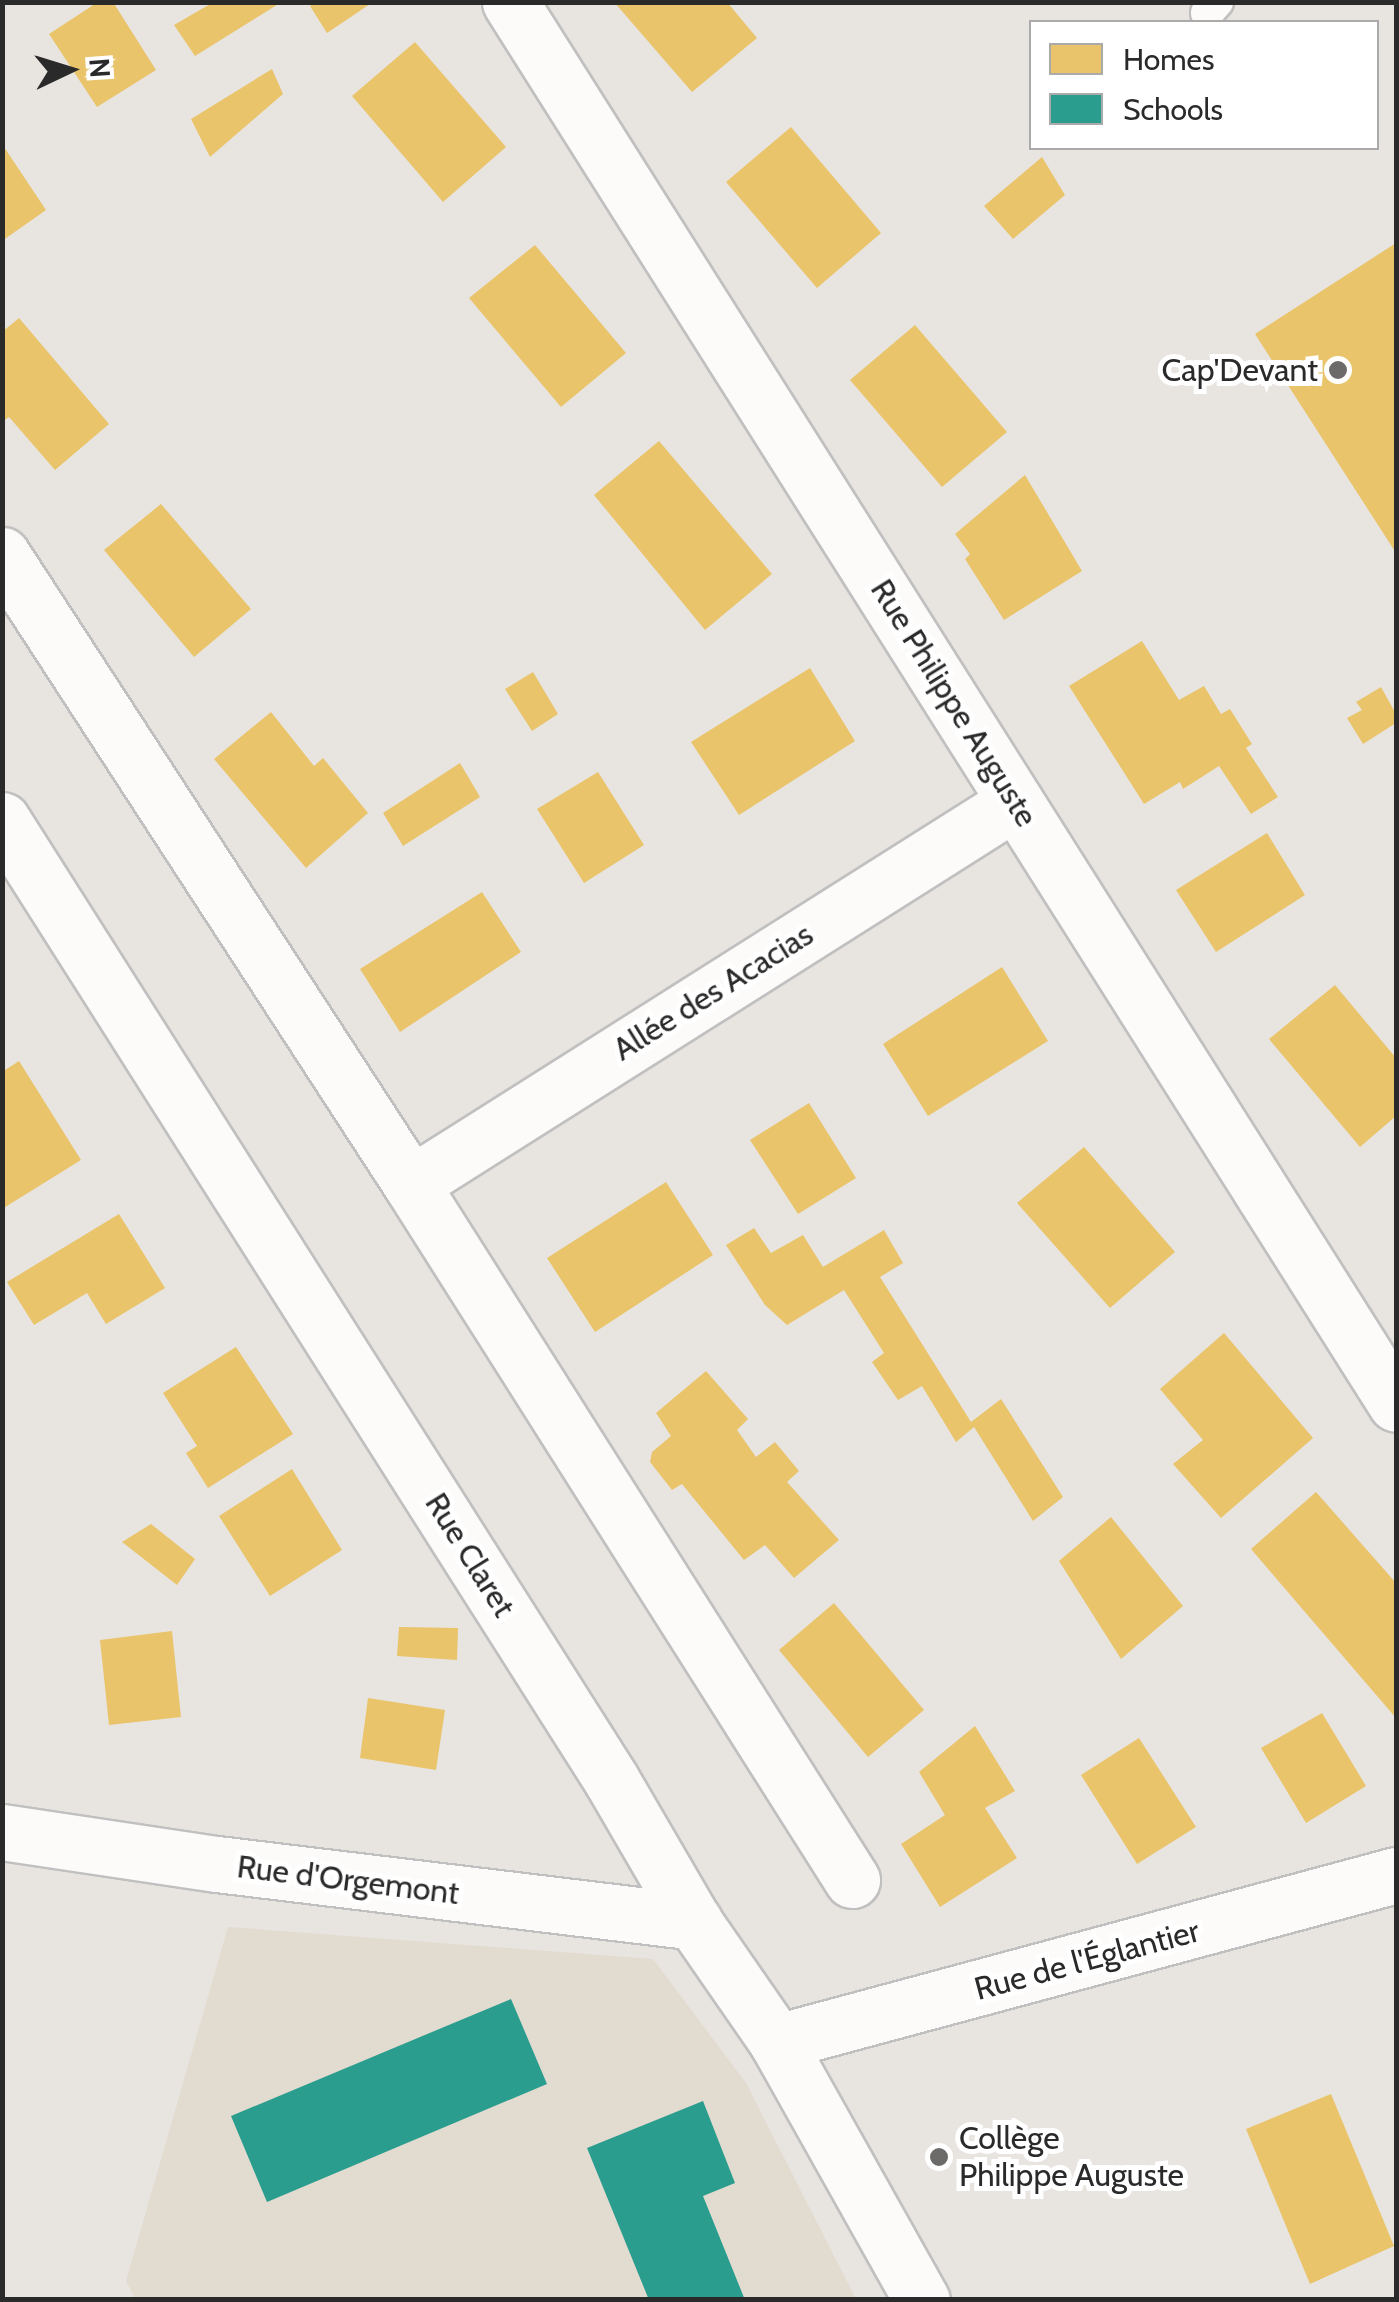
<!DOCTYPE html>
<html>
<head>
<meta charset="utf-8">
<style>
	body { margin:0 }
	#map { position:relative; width:1399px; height:2302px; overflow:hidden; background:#e8e4e0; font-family:Cabin,sans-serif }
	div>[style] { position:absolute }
	.education>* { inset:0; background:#e2dbcf }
	.homes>* { inset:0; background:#e9c46a }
	.schools>* { inset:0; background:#2a9d8f }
	.roads { filter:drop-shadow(2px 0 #c1c0c0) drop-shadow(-2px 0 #c1c0c0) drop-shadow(0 2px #c1c0c0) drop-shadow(0 -2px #c1c0c0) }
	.service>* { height:32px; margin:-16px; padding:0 16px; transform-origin:16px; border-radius:16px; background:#fcfbfa }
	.minor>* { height:55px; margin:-27.5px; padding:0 27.5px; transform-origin:27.5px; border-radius:27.5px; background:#fcfbfa }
	.dots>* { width:28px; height:28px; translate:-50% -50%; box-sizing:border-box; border:5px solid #fff; border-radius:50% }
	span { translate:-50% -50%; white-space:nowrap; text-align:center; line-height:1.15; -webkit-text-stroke:10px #fff; paint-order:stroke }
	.poi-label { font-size:32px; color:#2a2a2a }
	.right { translate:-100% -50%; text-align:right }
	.left { translate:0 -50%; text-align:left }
	.street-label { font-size:32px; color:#2a2a2a }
	.frame { position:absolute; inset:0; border:5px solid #2a2a2a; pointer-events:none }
	.legend { position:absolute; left:1029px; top:20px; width:350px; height:130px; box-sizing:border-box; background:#fff; border:2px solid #aaa; margin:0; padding:12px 18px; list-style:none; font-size:30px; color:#2a2a2a }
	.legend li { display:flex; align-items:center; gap:20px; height:50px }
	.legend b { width:50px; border:2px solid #aaa }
	.north { position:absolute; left:20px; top:20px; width:100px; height:100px; -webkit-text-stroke:8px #fff; paint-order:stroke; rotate:86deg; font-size:28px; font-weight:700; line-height:40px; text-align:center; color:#2a2a2a }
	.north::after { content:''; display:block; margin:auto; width:35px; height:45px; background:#2a2a2a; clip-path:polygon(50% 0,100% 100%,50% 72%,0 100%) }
</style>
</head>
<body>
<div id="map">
	<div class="education">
		<div style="clip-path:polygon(228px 1927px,653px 1959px,746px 2083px,856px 2299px,136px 2300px,126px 2281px)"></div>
	</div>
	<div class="homes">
		<div style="clip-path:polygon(98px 2px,113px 2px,156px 70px,97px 107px,49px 34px)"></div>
		<div style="clip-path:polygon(316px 2px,373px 2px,327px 33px,310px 6px)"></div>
		<div style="clip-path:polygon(614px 2px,727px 2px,757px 38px,692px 92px)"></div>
		<div style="clip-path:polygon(212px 3px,280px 3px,195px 56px,174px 25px)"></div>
		<div style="clip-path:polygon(415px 42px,506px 147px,443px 202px,352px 96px)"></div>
		<div style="clip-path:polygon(272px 69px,283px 94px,210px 157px,191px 119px)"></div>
		<div style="clip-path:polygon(791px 127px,881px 233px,817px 288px,726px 182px)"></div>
		<div style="clip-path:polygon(2px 144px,46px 210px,2px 241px)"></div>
		<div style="clip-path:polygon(1042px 157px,1065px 195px,1013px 239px,984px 206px)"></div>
		<div style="clip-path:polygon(1396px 243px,1396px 553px,1255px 334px)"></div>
		<div style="clip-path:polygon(535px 245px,626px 353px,561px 407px,469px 298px)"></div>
		<div style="clip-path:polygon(19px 318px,109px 424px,55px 470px,9px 417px,2px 422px,2px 332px)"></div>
		<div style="clip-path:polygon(915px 325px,1007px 432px,942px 487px,850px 380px)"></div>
		<div style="clip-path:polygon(659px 441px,772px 574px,705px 630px,594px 495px)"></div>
		<div style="clip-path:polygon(1025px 475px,1082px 571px,1004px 620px,965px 559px,970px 554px,955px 534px)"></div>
		<div style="clip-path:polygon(161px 504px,251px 609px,194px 657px,104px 550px)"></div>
		<div style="clip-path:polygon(1142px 641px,1179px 700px,1204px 686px,1221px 714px,1230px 709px,1252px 744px,1246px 748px,1278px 797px,1251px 814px,1219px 766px,1183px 789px,1180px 782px,1144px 804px,1069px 686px)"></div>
		<div style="clip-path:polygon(810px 668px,855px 741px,739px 815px,691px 742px)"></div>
		<div style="clip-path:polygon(533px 672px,558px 714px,532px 731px,505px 689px)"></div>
		<div style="clip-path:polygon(1381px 687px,1396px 714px,1396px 723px,1363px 744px,1347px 718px,1362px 710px,1356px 702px)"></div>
		<div style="clip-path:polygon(271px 712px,314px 766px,323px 758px,368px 813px,306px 868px,214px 759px)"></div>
		<div style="clip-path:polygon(460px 763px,480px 797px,403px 846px,383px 813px)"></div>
		<div style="clip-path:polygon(598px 772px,644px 845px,584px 883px,537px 809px)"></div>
		<div style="clip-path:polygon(1267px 833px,1305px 895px,1216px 952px,1176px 890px)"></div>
		<div style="clip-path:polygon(482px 892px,521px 952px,400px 1032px,360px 969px)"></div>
		<div style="clip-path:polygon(1002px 967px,1048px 1041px,928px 1116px,883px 1044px)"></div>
		<div style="clip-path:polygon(1335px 985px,1396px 1058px,1396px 1116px,1360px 1147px,1269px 1039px)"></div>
		<div style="clip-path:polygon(19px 1061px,81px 1160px,2px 1209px,2px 1072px)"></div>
		<div style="clip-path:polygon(809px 1103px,856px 1178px,798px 1214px,750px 1140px)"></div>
		<div style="clip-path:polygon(1084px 1147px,1175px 1252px,1110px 1308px,1017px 1203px)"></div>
		<div style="clip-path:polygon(666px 1182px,713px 1255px,595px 1332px,547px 1258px)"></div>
		<div style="clip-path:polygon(119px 1214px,165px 1288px,106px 1324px,87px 1293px,34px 1325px,7px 1282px)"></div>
		<div style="clip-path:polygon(754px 1228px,771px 1253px,803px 1235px,823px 1267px,884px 1230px,903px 1263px,880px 1277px,971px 1422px,1001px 1399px,1063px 1497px,1033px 1521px,974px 1427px,956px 1442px,922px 1386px,898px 1400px,872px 1362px,884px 1353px,844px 1290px,787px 1325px,765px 1305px,726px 1245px)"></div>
		<div style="clip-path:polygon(1224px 1333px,1313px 1438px,1221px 1518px,1173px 1464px,1203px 1440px,1160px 1389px)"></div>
		<div style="clip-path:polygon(236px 1347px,293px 1434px,208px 1488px,186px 1453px,197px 1446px,163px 1393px)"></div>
		<div style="clip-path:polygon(706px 1371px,748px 1419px,737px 1430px,756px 1457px,775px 1442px,799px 1471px,787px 1482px,839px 1540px,794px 1578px,765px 1545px,744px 1560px,682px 1484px,672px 1490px,650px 1462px,652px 1452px,671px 1436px,656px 1413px)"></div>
		<div style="clip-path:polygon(292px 1469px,342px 1550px,270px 1596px,219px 1516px)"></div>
		<div style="clip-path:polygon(1316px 1492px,1396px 1583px,1396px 1718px,1251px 1549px)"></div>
		<div style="clip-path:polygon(1111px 1517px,1183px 1606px,1121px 1659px,1059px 1561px)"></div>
		<div style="clip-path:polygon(151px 1524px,195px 1559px,177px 1585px,122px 1542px)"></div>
		<div style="clip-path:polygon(834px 1603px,924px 1710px,868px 1757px,779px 1650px)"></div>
		<div style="clip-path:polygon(399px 1627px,458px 1628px,457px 1660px,397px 1656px)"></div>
		<div style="clip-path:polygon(172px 1631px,181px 1717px,109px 1725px,100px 1640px)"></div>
		<div style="clip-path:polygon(368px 1698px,445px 1710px,436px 1770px,360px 1758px)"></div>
		<div style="clip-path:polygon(1322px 1713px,1366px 1786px,1306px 1823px,1261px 1748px)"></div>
		<div style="clip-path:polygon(975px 1726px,1015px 1791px,985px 1808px,1017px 1858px,940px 1907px,901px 1844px,945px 1815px,919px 1772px)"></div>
		<div style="clip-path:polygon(1139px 1738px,1196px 1827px,1137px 1864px,1081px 1775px)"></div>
		<div style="clip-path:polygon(1331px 2094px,1394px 2246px,1310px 2284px,1246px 2129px)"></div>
	</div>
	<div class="schools">
		<div style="clip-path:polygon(511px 1999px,547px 2084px,267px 2202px,231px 2116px)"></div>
		<div style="clip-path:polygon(703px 2101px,735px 2183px,703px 2196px,745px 2300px,649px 2300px,587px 2148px)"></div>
	</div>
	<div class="roads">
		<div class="service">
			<div style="left:1207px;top:13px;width:15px;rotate:-48deg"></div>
		</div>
		<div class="minor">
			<div style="left:510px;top:2px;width:1658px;rotate:57.71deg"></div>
			<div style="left:2px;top:555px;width:750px;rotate:56.97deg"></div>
			<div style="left:411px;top:1184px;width:824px;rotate:57.64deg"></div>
			<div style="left:2px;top:820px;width:1138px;rotate:57.59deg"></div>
			<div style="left:612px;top:1781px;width:163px;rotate:59.8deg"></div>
			<div style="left:694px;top:1922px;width:146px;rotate:55.3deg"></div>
			<div style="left:777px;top:2042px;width:296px;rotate:60.7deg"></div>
			<div style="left:411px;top:1184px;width:715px;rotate:-32.31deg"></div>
			<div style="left:2px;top:1832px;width:217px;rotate:8.5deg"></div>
			<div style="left:217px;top:1864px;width:481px;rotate:6.9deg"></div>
			<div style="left:777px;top:2042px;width:641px;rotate:-15.1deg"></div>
		</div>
	</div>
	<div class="dots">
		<div style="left:1338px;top:370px;background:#6c6b6a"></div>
		<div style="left:939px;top:2157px;background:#6c6b6a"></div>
	</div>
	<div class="poi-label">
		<span class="right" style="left:1318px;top:370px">Cap'Devant</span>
		<span class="left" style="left:959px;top:2157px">Collège<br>Philippe Auguste</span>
	</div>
	<div class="street-label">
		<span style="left:954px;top:703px;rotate:58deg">Rue Philippe Auguste</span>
		<span style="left:713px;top:992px;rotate:-32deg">Allée des Acacias</span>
		<span style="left:470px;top:1555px;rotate:58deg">Rue Claret</span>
		<span style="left:348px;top:1880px;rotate:7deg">Rue d'Orgemont</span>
		<span style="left:1087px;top:1960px;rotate:-15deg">Rue de l'Églantier</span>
	</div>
	<div class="frame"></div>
	<ul class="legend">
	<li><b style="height:28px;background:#e9c46a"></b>Homes</li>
	<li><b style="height:28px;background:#2a9d8f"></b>Schools</li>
	</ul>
	<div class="north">N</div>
</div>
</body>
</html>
